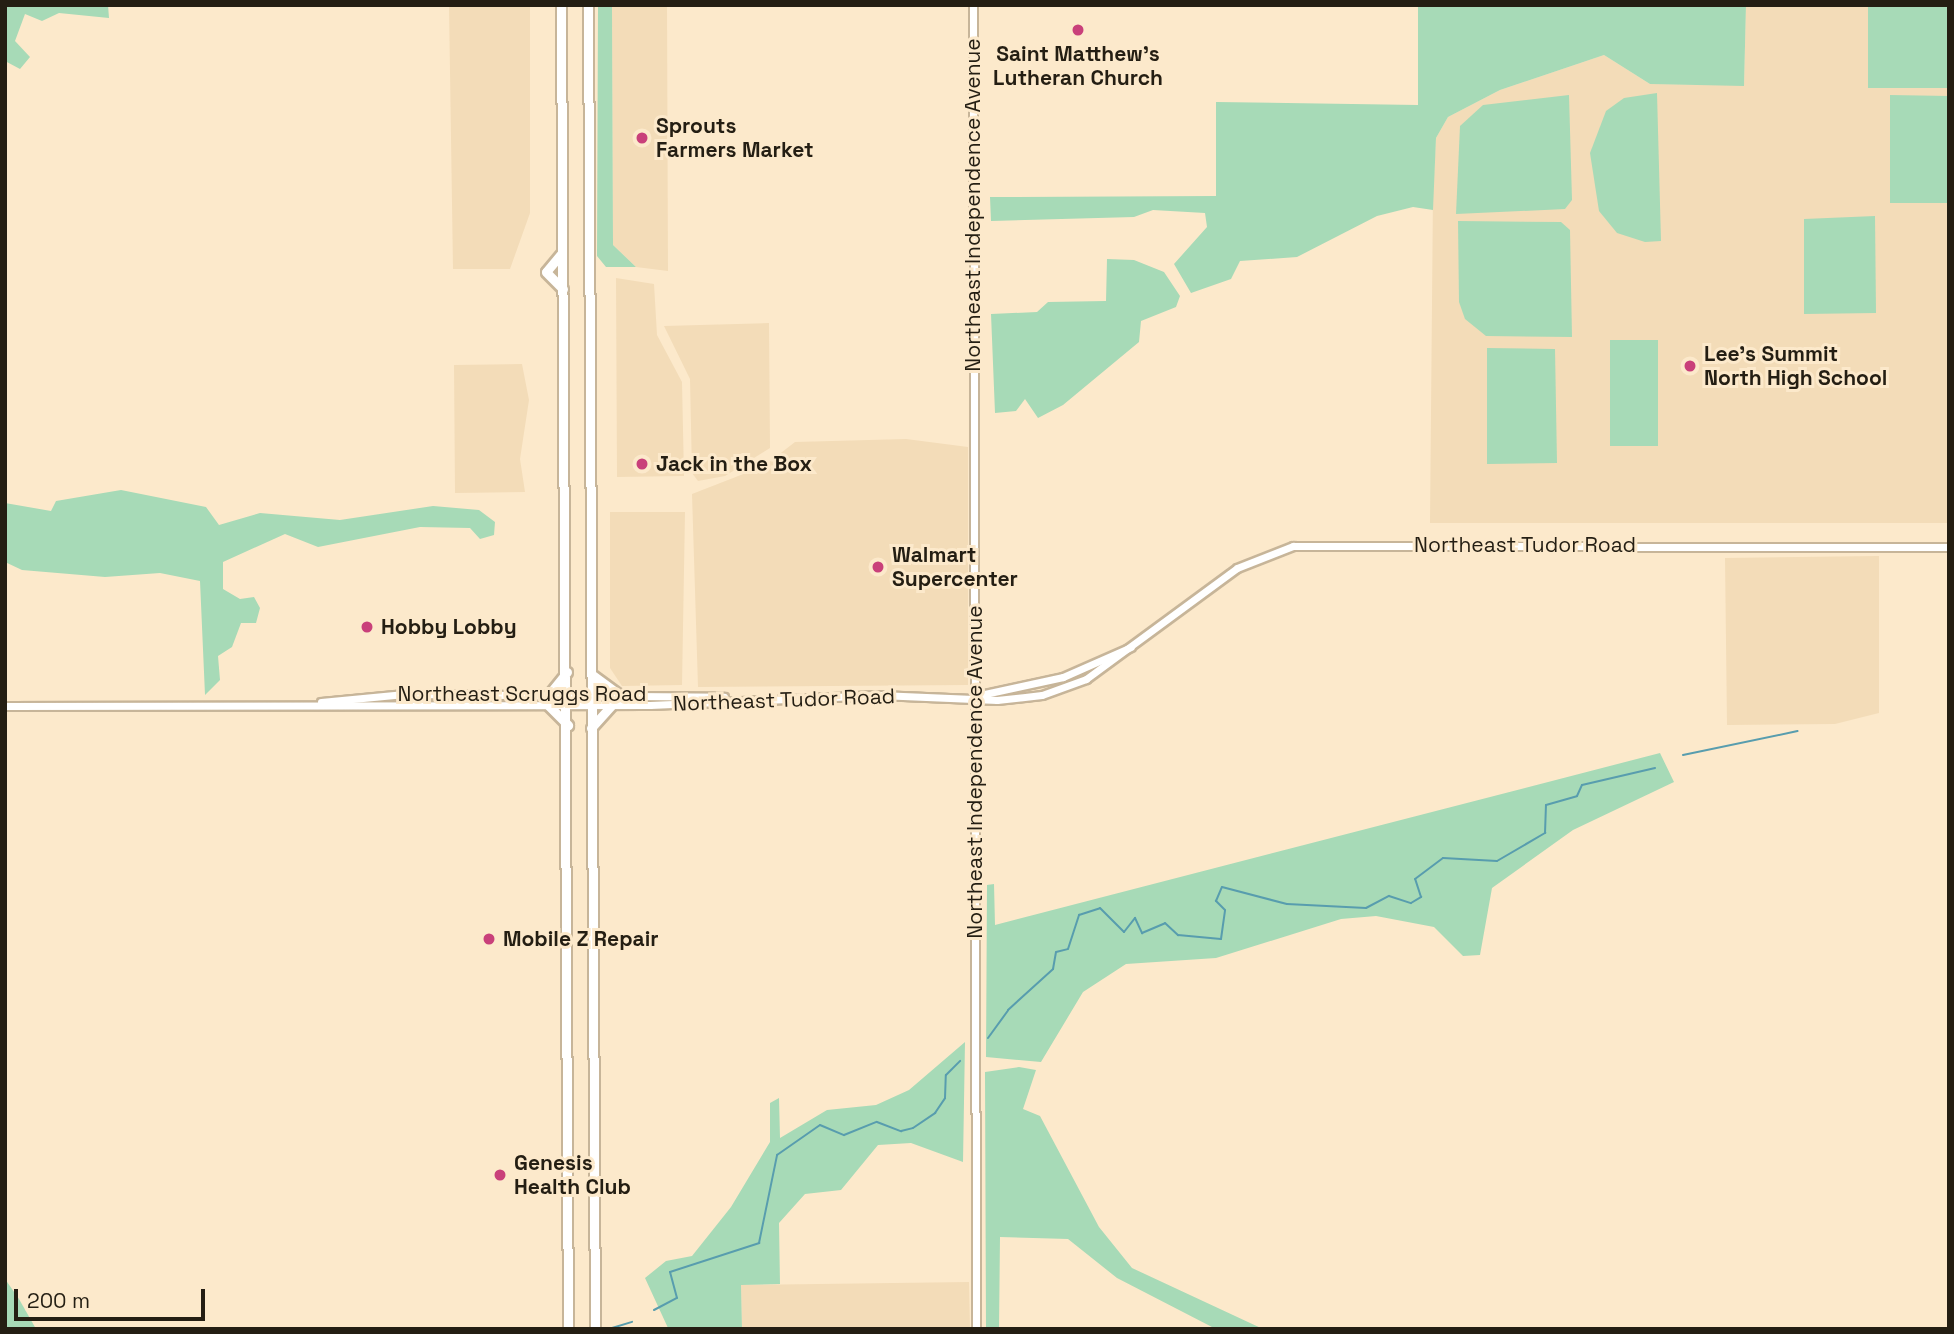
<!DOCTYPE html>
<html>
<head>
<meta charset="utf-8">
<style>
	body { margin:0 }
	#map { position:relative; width:1954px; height:1334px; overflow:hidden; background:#fce9cb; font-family:"Space Grotesk",sans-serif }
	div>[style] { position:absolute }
	.built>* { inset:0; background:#f3dcb8 }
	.green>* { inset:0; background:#a7dab7 }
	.stream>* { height:2px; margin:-1px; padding:0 1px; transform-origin:1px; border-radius:1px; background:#589dae }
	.roads { filter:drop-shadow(2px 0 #c7b599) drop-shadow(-2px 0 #c7b599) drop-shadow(0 2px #c7b599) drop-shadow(0 -2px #c7b599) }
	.tertiary>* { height:7px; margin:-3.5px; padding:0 3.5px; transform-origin:3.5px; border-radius:3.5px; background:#fff }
	.primary>* { height:9px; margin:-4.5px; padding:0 4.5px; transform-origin:4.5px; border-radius:4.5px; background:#fff }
	.dots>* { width:19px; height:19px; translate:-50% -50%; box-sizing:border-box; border:4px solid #fce9cb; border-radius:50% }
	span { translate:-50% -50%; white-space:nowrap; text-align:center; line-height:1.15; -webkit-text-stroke:6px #fce9cb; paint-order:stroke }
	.poi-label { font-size:21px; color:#241e13; font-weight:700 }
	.left { translate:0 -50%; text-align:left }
	.street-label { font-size:21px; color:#241e13 }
	.frame { position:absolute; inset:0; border:7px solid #241e13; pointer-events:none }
	.scale { position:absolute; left:14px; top:1289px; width:191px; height:32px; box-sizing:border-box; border:4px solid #241e13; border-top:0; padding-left:9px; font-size:21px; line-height:24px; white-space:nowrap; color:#241e13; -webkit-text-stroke:5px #fce9cb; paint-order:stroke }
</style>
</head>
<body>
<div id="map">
	<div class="built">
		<div style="clip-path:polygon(449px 5px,530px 5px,530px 213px,510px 269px,453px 269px)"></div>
		<div style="clip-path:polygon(612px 5px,667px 5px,668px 271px,636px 267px,613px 245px)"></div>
		<div style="clip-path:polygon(1746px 5px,1868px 5px,1868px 88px,1949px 88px,1949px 523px,1430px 523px,1433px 192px,1436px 138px,1448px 117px,1500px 90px,1604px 55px,1650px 84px,1744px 85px)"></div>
		<div style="clip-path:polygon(616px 278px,654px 284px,657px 335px,682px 382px,684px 476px,617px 477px)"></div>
		<div style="clip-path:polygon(769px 323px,770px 448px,725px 476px,698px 481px,692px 473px,690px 379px,664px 326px)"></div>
		<div style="clip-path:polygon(522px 364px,529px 400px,520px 459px,525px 492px,455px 493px,454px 365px)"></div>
		<div style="clip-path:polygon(906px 439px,968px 447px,968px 685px,698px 687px,692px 494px,764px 466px,795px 442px)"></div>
		<div style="clip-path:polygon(610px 512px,685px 512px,682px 685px,622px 686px,610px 668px)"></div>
		<div style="clip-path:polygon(1879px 556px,1879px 713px,1835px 724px,1727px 725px,1725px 558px)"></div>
		<div style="clip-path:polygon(969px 1282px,970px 1329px,742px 1329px,741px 1285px)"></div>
	</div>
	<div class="green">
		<div style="clip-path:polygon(5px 5px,108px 5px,109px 18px,59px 13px,42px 21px,25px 14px,15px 41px,30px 57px,20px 69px,5px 61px)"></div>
		<div style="clip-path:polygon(598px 5px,612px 5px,613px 245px,636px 267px,606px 267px,597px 256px)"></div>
		<div style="clip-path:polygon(1418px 5px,1746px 5px,1744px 86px,1650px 84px,1604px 55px,1500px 90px,1448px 117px,1436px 138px,1433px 210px,1413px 207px,1377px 216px,1297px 257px,1240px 261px,1231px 279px,1191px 293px,1174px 264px,1207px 227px,1205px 213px,1153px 210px,1134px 217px,991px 221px,990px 197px,1216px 196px,1216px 102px,1418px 105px)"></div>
		<div style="clip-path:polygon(1868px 5px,1949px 5px,1949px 88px,1868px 88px)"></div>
		<div style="clip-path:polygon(1657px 93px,1661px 241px,1645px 242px,1617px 233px,1599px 211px,1590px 153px,1606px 111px,1624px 98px)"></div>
		<div style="clip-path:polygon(1569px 95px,1572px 200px,1565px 209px,1456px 214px,1460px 126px,1483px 105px)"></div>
		<div style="clip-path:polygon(1890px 95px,1949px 96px,1949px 203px,1890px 203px)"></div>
		<div style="clip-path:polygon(1875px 216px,1876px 313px,1804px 314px,1804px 219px)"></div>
		<div style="clip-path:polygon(1458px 221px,1561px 222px,1570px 230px,1572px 337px,1486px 336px,1465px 319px,1459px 302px)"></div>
		<div style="clip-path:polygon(1107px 259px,1134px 260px,1164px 272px,1180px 296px,1176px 307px,1141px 321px,1139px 342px,1063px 405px,1038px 418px,1025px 399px,1016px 411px,995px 413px,991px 314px,1037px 312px,1048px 302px,1106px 301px)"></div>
		<div style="clip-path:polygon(1610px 340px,1658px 340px,1658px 446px,1610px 446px)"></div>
		<div style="clip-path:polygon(1487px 348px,1555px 349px,1557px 463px,1487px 464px)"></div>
		<div style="clip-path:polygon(121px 490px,206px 507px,219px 525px,260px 513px,340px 520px,433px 506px,479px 510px,495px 522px,494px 535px,480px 539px,470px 528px,420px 527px,318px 547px,285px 534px,223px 562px,223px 589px,240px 599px,254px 597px,260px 608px,256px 623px,241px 623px,232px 647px,218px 656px,220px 680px,205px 695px,200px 581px,160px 573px,105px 577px,22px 570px,5px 562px,5px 503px,51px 511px,56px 501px)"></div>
		<div style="clip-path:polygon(1660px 753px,1674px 782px,1573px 830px,1492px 888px,1480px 955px,1463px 956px,1434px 927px,1376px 916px,1341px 919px,1216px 958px,1126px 964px,1083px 992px,1041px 1062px,986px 1057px,987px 885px,994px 884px,995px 925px)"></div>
		<div style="clip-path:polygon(965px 1042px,963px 1162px,911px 1143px,878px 1145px,841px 1190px,805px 1194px,779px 1223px,780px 1284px,741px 1285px,742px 1329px,668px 1328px,645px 1278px,666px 1261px,692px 1256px,731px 1207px,770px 1142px,770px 1103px,779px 1098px,780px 1138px,827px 1110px,876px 1105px,909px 1090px)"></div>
		<div style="clip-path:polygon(1019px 1067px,1036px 1070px,1023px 1109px,1040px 1116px,1099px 1227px,1132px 1268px,1263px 1329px,1212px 1327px,1117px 1278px,1068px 1239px,1000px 1237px,999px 1329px,986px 1329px,985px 1072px)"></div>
		<div style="clip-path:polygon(5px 1279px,19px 1299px,36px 1329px,5px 1329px)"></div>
	</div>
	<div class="stream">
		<div style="left:1683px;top:755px;width:117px;rotate:-11.8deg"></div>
		<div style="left:988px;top:1038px;width:34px;rotate:-54deg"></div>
		<div style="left:1008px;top:1010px;width:61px;rotate:-42.3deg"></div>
		<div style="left:1053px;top:969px;width:17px;rotate:-80deg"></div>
		<div style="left:1056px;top:952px;width:12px;rotate:-14deg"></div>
		<div style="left:1068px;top:949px;width:36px;rotate:-72deg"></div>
		<div style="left:1079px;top:915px;width:22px;rotate:-18deg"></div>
		<div style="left:1100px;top:908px;width:34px;rotate:45deg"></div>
		<div style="left:1124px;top:932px;width:18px;rotate:-52deg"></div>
		<div style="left:1135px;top:918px;width:17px;rotate:65deg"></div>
		<div style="left:1142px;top:933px;width:25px;rotate:-23deg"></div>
		<div style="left:1165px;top:923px;width:18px;rotate:43deg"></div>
		<div style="left:1178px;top:935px;width:43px;rotate:5.3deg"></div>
		<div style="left:1221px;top:939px;width:29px;rotate:-82deg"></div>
		<div style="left:1225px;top:910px;width:13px;rotate:-135deg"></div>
		<div style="left:1216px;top:901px;width:15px;rotate:-67deg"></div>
		<div style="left:1222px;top:887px;width:67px;rotate:14.7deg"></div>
		<div style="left:1287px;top:904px;width:79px;rotate:2.9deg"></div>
		<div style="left:1366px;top:908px;width:26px;rotate:-28deg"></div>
		<div style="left:1389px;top:896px;width:23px;rotate:18deg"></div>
		<div style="left:1411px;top:903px;width:12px;rotate:-31deg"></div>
		<div style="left:1421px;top:897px;width:19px;rotate:-108deg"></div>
		<div style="left:1415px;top:879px;width:35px;rotate:-37deg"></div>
		<div style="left:1443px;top:858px;width:54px;rotate:3.2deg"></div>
		<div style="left:1497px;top:861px;width:56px;rotate:-30.3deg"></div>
		<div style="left:1545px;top:833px;width:28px;rotate:-88deg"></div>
		<div style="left:1546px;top:805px;width:32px;rotate:-16deg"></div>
		<div style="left:1577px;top:796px;width:12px;rotate:-66deg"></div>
		<div style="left:1582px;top:785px;width:75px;rotate:-13.1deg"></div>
		<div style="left:654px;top:1310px;width:26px;rotate:-28deg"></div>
		<div style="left:677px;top:1298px;width:27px;rotate:-105deg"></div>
		<div style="left:670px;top:1272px;width:94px;rotate:-18deg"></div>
		<div style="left:759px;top:1243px;width:90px;rotate:-78.4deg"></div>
		<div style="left:777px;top:1155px;width:52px;rotate:-34.9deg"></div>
		<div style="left:820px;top:1125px;width:26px;rotate:23deg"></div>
		<div style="left:844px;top:1135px;width:35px;rotate:-22deg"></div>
		<div style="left:877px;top:1122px;width:26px;rotate:21deg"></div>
		<div style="left:901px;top:1131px;width:12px;rotate:-14deg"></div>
		<div style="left:913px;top:1128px;width:27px;rotate:-34deg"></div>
		<div style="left:935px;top:1113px;width:18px;rotate:-56deg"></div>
		<div style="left:945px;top:1098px;width:23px;rotate:-88deg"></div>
		<div style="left:946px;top:1075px;width:20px;rotate:-45deg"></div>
		<div style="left:612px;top:1328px;width:21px;rotate:-17deg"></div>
	</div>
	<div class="roads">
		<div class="tertiary">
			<div style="left:973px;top:5px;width:1324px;rotate:89.87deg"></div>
			<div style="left:980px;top:695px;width:85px;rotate:-12.2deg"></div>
			<div style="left:1063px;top:677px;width:74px;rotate:-23.8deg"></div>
			<div style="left:321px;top:702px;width:84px;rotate:-5.4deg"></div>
			<div style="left:405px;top:694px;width:319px;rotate:0.5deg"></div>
			<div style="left:5px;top:706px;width:645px;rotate:-0.09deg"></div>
			<div style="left:650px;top:705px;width:229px;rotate:-2.5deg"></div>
			<div style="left:879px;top:695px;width:118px;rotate:2.4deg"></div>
			<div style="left:997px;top:700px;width:45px;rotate:-6.3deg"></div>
			<div style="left:1042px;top:695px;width:47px;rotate:-20deg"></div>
			<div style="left:1086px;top:679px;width:187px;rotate:-36.3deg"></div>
			<div style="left:1237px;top:568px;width:60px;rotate:-21.4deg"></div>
			<div style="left:1293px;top:546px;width:656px;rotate:0.09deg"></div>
		</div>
		<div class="primary">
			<div style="left:561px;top:5px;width:1324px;rotate:89.7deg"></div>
			<div style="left:588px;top:5px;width:1324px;rotate:89.7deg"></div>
			<div style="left:561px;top:254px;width:23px;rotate:130deg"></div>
			<div style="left:546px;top:272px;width:24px;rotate:45deg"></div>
			<div style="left:591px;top:674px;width:32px;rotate:36deg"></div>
			<div style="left:550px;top:693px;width:27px;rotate:-51deg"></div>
			<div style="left:547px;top:704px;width:30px;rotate:45deg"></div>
			<div style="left:591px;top:728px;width:31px;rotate:-48deg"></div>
		</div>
	</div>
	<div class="dots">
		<div style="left:1078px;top:30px;background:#c9407a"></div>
		<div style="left:642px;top:138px;background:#c9407a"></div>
		<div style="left:1690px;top:366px;background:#c9407a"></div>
		<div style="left:642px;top:464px;background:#c9407a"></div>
		<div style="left:878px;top:567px;background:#c9407a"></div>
		<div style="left:367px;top:627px;background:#c9407a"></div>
		<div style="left:489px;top:939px;background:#c9407a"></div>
		<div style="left:500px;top:1175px;background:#c9407a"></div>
	</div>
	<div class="poi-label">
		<span style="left:1078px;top:66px">Saint Matthew's<br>Lutheran Church</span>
		<span class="left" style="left:656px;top:138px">Sprouts<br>Farmers Market</span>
		<span class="left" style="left:1704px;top:366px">Lee's Summit<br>North High School</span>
		<span class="left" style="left:656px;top:464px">Jack in the Box</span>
		<span class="left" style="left:892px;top:567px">Walmart<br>Supercenter</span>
		<span class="left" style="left:381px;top:627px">Hobby Lobby</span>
		<span class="left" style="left:503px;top:939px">Mobile Z Repair</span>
		<span class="left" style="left:514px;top:1175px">Genesis<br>Health Club</span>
	</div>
	<div class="street-label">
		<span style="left:973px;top:205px;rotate:-90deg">Northeast Independence Avenue</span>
		<span style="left:1525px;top:545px">Northeast Tudor Road</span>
		<span style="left:522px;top:694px">Northeast Scruggs Road</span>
		<span style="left:784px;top:700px;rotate:-2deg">Northeast Tudor Road</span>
		<span style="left:975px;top:772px;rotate:-90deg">Northeast Independence Avenue</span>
	</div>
	<div class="frame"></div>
	<div class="scale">200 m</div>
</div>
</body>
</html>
